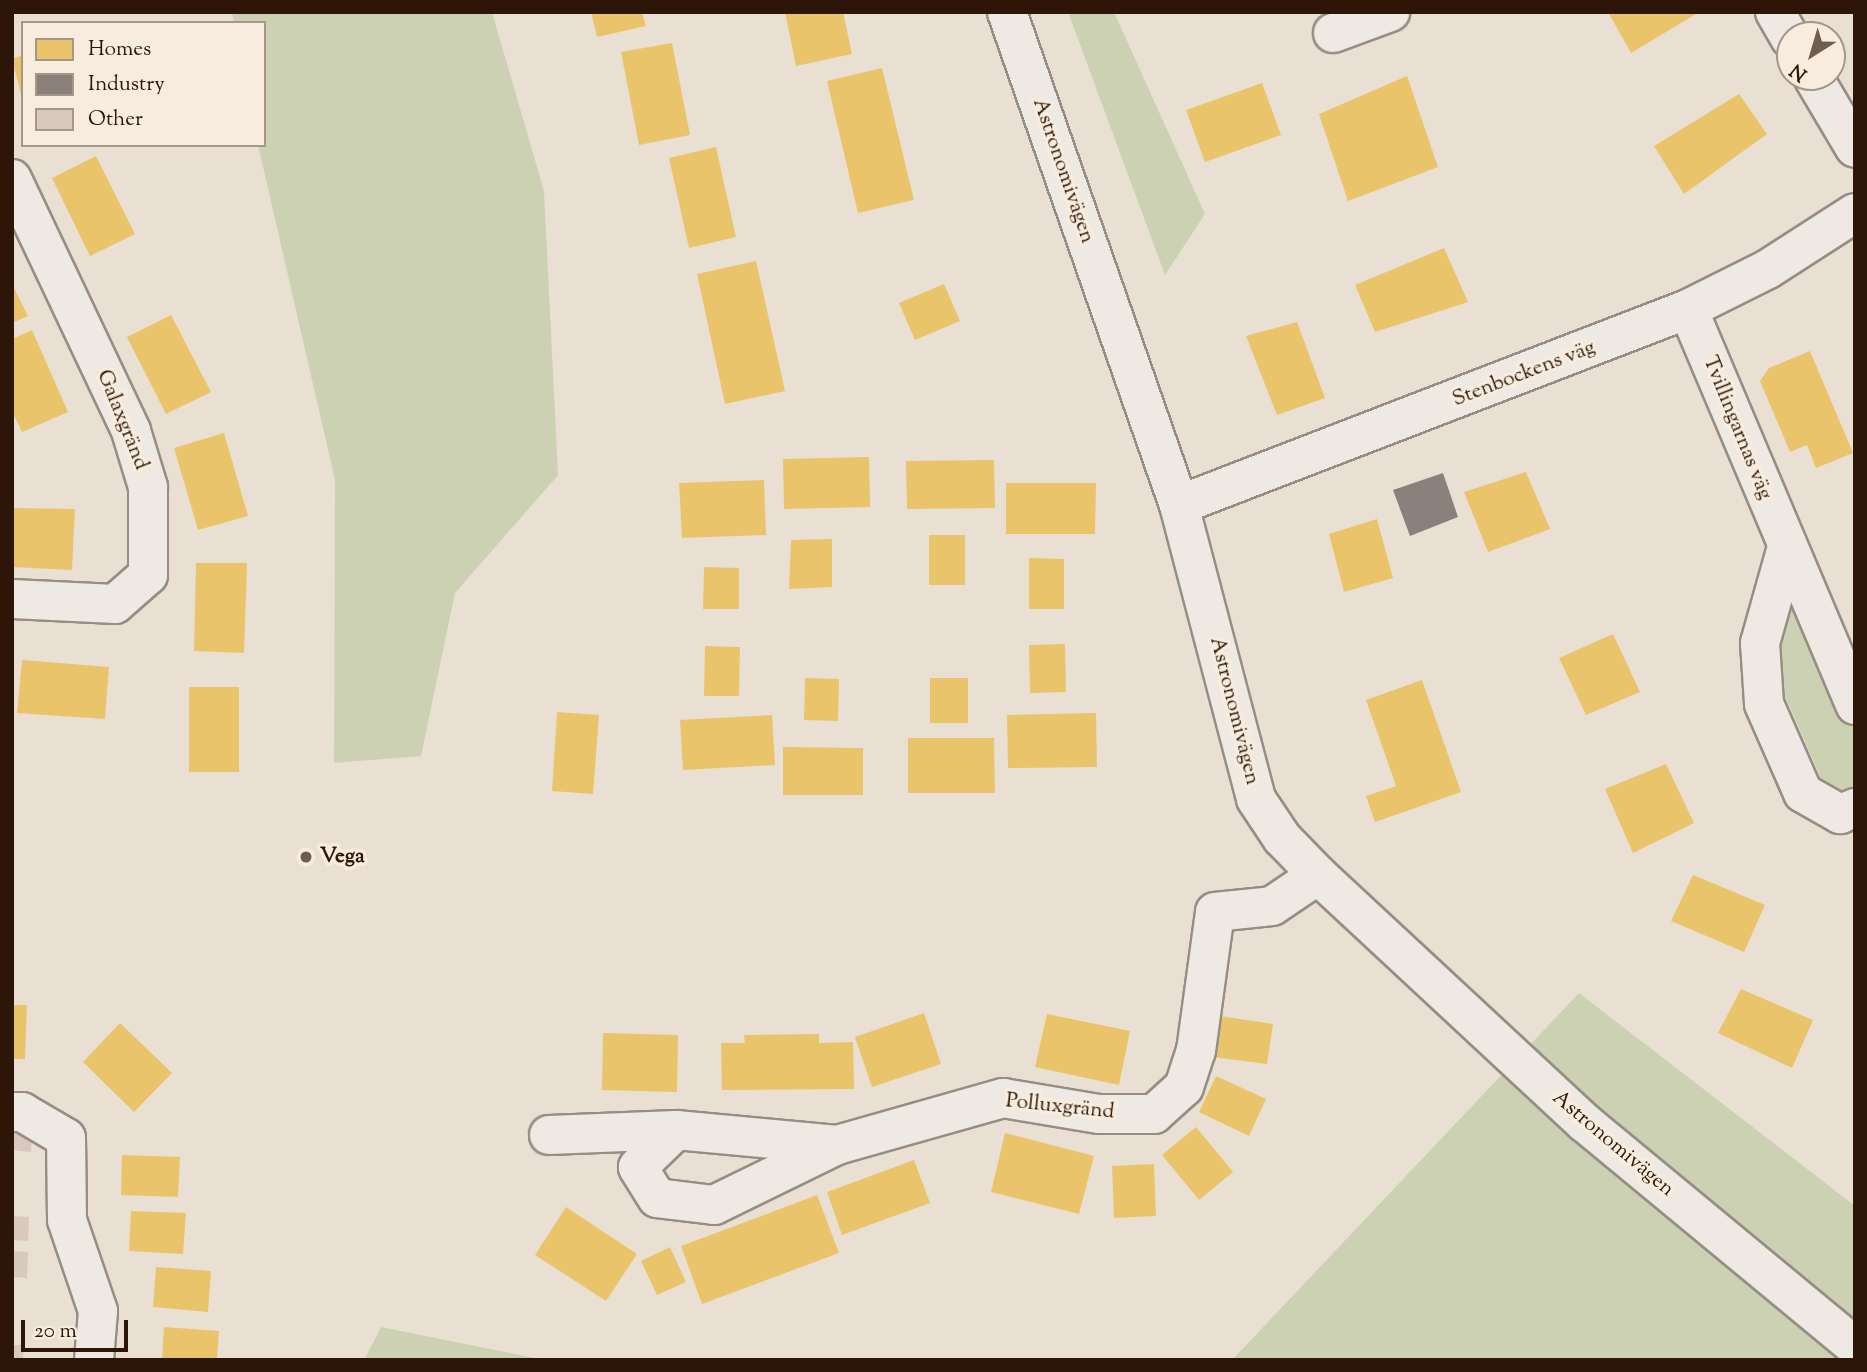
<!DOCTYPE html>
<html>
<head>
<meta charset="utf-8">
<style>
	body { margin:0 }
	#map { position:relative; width:1867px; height:1372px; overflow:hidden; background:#e9e0d3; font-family:"Sorts Mill Goudy",serif }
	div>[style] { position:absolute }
	.green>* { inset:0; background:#ccd1b4 }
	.homes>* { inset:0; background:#e9c46a }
	.industry>* { inset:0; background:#8a817c }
	.building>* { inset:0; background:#d8c8bd }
	.roads { filter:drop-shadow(2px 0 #968e84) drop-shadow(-2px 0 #968e84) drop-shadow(0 2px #968e84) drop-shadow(0 -2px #968e84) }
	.minor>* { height:38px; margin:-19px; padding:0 19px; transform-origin:19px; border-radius:19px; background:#eee9e2 }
	.dots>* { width:19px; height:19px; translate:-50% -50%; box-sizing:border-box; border:4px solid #f7ecdd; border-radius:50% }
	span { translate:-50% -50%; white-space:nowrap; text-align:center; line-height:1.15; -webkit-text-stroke:7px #f7ecdd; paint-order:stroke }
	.street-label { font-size:21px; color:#2d1607 }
	.poi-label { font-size:21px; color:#2d1607; font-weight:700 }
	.left { translate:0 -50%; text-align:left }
	.frame { position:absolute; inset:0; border:14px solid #2d1607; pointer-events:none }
	.legend { position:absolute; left:21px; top:21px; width:245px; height:126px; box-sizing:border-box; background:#f7ecdd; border:2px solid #a69687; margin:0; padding:9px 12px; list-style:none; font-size:21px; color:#2d1607 }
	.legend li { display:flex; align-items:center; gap:14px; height:35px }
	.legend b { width:35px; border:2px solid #a69687 }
	.north { position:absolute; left:1776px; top:21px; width:70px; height:70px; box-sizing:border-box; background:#f7ecdd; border:2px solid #a69687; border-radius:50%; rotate:217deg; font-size:19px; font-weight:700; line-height:28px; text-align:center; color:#2d1607 }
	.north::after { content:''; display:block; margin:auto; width:24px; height:32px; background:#6f5d4e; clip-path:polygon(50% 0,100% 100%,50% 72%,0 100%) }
	.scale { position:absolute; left:21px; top:1320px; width:107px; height:32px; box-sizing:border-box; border:4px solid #2d1607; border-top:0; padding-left:9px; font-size:21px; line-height:24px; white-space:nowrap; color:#2d1607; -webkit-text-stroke:5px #f7ecdd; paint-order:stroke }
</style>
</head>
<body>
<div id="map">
	<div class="green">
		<div style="clip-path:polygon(232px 12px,492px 12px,544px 191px,558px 475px,455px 593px,421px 756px,334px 763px,335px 480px,258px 145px,264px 145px,264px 23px,234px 23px)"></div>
		<div style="clip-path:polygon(1068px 12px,1114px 12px,1205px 214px,1165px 275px)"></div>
		<div style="clip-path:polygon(1793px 606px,1801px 610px,1855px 731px,1855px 801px,1823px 783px,1772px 666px,1785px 609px)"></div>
		<div style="clip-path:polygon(1579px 993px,1855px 1206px,1855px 1360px,1232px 1360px)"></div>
		<div style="clip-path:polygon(381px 1327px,544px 1360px,364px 1360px)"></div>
	</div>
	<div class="homes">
		<div style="clip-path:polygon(591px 12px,642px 12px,646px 26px,597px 37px)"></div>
		<div style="clip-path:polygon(785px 12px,843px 12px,852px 54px,796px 66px)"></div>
		<div style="clip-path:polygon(1608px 12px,1695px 12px,1696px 14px,1631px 53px)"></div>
		<div style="clip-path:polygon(672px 43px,690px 135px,639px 145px,621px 52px)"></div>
		<div style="clip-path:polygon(23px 55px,23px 98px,22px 98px,12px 59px)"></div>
		<div style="clip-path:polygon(882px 68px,914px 200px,858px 213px,827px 81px)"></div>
		<div style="clip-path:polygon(1407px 76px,1438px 167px,1348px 201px,1319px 114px)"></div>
		<div style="clip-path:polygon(1262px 83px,1281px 135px,1205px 162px,1186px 110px)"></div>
		<div style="clip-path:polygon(1739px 94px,1767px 134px,1684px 194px,1654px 146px)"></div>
		<div style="clip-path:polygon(716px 147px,736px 237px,689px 248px,669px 158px)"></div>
		<div style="clip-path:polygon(96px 156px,135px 234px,90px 256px,52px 178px)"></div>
		<div style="clip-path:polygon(1444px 248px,1468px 302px,1375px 332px,1355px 285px)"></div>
		<div style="clip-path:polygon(756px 261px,785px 391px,725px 404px,697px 274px)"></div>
		<div style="clip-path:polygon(12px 284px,28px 316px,12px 323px)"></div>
		<div style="clip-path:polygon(944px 284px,960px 321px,915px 340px,899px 303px)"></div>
		<div style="clip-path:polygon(171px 315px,211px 392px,166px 414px,127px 337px)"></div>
		<div style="clip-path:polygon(1297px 322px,1325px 398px,1277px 415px,1246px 336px)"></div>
		<div style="clip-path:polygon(32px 330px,68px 412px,22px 432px,12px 411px,12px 339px)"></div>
		<div style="clip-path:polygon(1810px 351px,1853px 453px,1816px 468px,1807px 445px,1790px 452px,1760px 381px,1769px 368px)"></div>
		<div style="clip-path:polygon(224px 433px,248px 516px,198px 530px,174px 448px)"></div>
		<div style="clip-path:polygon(869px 457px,870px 507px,784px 509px,783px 459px)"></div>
		<div style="clip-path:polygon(994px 460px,995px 508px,907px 509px,906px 461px)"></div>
		<div style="clip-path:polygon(1526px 472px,1550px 529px,1488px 552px,1464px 492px)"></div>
		<div style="clip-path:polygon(764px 480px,766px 535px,682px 538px,679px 483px)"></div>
		<div style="clip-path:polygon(1006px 483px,1096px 483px,1095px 534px,1006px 534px)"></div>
		<div style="clip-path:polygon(12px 508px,75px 509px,72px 570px,12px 567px)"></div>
		<div style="clip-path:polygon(1377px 519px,1393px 578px,1344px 592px,1329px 534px)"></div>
		<div style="clip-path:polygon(929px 535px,965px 535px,965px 585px,929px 585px)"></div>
		<div style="clip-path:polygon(832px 539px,832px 587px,789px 589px,791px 540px)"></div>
		<div style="clip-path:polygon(1029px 558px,1064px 559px,1064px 609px,1029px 609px)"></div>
		<div style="clip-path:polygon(196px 563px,247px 563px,244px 653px,194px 651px)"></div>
		<div style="clip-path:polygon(704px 567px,739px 568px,739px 609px,703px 609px)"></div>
		<div style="clip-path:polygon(1613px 634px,1640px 692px,1586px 715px,1559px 658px)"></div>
		<div style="clip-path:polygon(1065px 644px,1066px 692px,1030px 693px,1029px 645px)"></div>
		<div style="clip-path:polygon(705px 646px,740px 647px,739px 696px,704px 696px)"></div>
		<div style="clip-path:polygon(22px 660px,109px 667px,105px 719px,17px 713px)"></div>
		<div style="clip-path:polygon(805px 678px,839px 679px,838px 721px,804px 720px)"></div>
		<div style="clip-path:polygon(930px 678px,968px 678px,968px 723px,930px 723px)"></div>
		<div style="clip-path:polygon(1422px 680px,1461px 792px,1375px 822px,1366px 796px,1396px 786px,1366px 700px)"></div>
		<div style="clip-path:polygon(189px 687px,239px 687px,239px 772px,189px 772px)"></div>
		<div style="clip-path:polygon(557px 712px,599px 715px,593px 794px,552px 791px)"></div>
		<div style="clip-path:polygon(1096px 713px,1097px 767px,1008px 768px,1007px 715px)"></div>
		<div style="clip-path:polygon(772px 715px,775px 765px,683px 770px,680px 720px)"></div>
		<div style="clip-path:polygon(908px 738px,994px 738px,995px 793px,908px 793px)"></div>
		<div style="clip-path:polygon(783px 747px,863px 748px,863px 795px,783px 795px)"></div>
		<div style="clip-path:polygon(1666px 764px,1694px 823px,1633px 853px,1605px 789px)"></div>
		<div style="clip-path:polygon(1693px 875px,1765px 905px,1744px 952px,1671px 921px)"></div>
		<div style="clip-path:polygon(1741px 989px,1813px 1020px,1792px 1068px,1718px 1033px)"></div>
		<div style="clip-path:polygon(12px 1005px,27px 1005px,25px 1059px,12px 1059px)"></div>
		<div style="clip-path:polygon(924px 1013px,941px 1064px,872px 1087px,855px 1037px)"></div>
		<div style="clip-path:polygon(1047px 1014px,1130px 1031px,1119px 1085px,1035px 1067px)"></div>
		<div style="clip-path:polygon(1219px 1016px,1273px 1024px,1267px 1064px,1213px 1057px)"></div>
		<div style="clip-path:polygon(120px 1023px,172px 1073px,134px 1112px,83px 1062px)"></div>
		<div style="clip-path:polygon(603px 1033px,678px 1035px,677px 1092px,602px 1090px)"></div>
		<div style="clip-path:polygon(819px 1034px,819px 1043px,853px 1042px,854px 1089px,722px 1090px,721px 1043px,745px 1043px,744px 1035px)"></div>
		<div style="clip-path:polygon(1216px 1076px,1266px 1099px,1249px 1136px,1199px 1112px)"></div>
		<div style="clip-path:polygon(1196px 1127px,1233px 1172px,1199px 1200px,1162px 1155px)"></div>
		<div style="clip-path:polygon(1005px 1133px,1094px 1156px,1079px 1214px,991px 1192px)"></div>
		<div style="clip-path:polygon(122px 1155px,180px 1157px,178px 1197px,121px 1195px)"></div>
		<div style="clip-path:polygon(914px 1160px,930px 1203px,842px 1235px,827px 1192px)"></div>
		<div style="clip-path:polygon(1154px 1164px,1156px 1216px,1114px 1218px,1112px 1166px)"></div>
		<div style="clip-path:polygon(817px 1195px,839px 1253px,702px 1304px,681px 1246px)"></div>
		<div style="clip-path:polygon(566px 1207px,637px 1254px,606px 1301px,535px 1255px)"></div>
		<div style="clip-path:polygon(131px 1211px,186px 1213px,183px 1254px,129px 1251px)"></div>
		<div style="clip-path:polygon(670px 1247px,686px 1282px,657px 1295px,641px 1261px)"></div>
		<div style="clip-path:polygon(156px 1267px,211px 1271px,208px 1312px,153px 1307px)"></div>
		<div style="clip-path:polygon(164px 1327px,219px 1331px,217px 1360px,162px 1360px)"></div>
	</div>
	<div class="industry">
		<div style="clip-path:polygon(1443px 473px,1458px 517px,1410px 536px,1393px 490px)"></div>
	</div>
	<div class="building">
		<div style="clip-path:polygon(12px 1123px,33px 1125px,31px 1152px,12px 1150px)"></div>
		<div style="clip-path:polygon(12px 1216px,29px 1217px,28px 1241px,12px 1240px)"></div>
		<div style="clip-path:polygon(12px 1251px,28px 1252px,27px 1278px,12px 1277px)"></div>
		<div style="clip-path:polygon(12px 1345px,24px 1345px,23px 1360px,12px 1360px)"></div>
	</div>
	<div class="roads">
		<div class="minor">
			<div style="left:1007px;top:12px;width:522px;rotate:70.77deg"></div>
			<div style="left:1179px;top:505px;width:304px;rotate:75.3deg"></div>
			<div style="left:1256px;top:799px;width:47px;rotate:56.3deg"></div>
			<div style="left:1282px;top:838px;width:52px;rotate:45.8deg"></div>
			<div style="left:1318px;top:875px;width:364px;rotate:42.9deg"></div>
			<div style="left:1585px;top:1123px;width:350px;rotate:39.6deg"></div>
			<div style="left:1775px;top:12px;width:30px;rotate:60deg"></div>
			<div style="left:1333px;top:33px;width:61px;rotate:-20.2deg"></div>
			<div style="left:1813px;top:77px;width:82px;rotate:59.4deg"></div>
			<div style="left:12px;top:179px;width:279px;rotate:64.7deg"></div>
			<div style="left:131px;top:431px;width:59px;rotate:73.1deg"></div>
			<div style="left:148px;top:487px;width:88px;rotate:90deg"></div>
			<div style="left:148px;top:575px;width:44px;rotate:138.7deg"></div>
			<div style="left:115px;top:604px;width:103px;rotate:-177.2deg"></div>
			<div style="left:1688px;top:309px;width:430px;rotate:67.1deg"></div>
			<div style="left:1179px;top:505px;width:545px;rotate:-21.06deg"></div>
			<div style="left:1688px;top:309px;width:89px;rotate:-26.6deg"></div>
			<div style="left:1768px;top:269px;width:103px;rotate:-32.8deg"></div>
			<div style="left:1787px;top:547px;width:100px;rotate:105.7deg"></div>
			<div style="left:1760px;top:643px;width:61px;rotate:86.2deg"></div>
			<div style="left:1764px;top:704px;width:97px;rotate:66.3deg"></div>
			<div style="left:1803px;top:793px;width:43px;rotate:29.6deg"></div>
			<div style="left:1840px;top:814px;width:16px;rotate:-22deg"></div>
			<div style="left:12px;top:1112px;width:10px"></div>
			<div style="left:22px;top:1112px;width:51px;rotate:30.6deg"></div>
			<div style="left:66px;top:1138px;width:82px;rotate:89.3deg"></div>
			<div style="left:67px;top:1220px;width:96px;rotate:71.2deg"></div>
			<div style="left:98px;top:1311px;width:49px;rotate:94.7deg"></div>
			<div style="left:549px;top:1135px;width:127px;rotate:-2.3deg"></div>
			<div style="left:837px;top:1145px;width:137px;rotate:154deg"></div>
			<div style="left:714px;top:1205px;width:57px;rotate:-173deg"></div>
			<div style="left:657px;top:1198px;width:36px;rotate:-122deg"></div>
			<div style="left:638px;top:1167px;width:53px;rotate:-44.2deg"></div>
			<div style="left:676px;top:1130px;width:162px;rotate:5.3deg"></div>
			<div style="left:837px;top:1145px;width:173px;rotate:-15.8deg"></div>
			<div style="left:1003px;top:1098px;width:97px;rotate:9.5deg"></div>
			<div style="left:1099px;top:1114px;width:55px"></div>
			<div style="left:1154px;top:1114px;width:40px;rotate:-42deg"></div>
			<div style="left:1184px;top:1087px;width:38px;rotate:-72deg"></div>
			<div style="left:1196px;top:1051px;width:140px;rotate:-82.2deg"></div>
			<div style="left:1215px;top:912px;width:57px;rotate:-6deg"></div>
			<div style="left:1272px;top:906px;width:55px;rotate:-34deg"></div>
		</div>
	</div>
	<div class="dots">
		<div style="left:306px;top:857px;background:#6f5d4e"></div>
	</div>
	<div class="street-label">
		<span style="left:1063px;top:171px;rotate:71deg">Astronomivägen</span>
		<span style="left:1524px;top:374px;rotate:-21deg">Stenbockens väg</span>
		<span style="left:122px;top:420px;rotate:68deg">Galaxgränd</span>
		<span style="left:1737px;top:428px;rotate:68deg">Tvillingarnas väg</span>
		<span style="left:1234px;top:711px;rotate:76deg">Astronomivägen</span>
		<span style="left:1060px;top:1107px;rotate:6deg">Polluxgränd</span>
		<span style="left:1613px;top:1144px;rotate:40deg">Astronomivägen</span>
	</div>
	<div class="poi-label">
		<span class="left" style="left:320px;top:857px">Vega</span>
	</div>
	<div class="frame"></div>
	<ul class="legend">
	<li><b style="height:19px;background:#e9c46a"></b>Homes</li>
	<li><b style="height:19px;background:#8a817c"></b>Industry</li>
	<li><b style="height:19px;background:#d8c8bd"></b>Other</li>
	</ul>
	<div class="north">N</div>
	<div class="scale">20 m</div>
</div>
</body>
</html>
